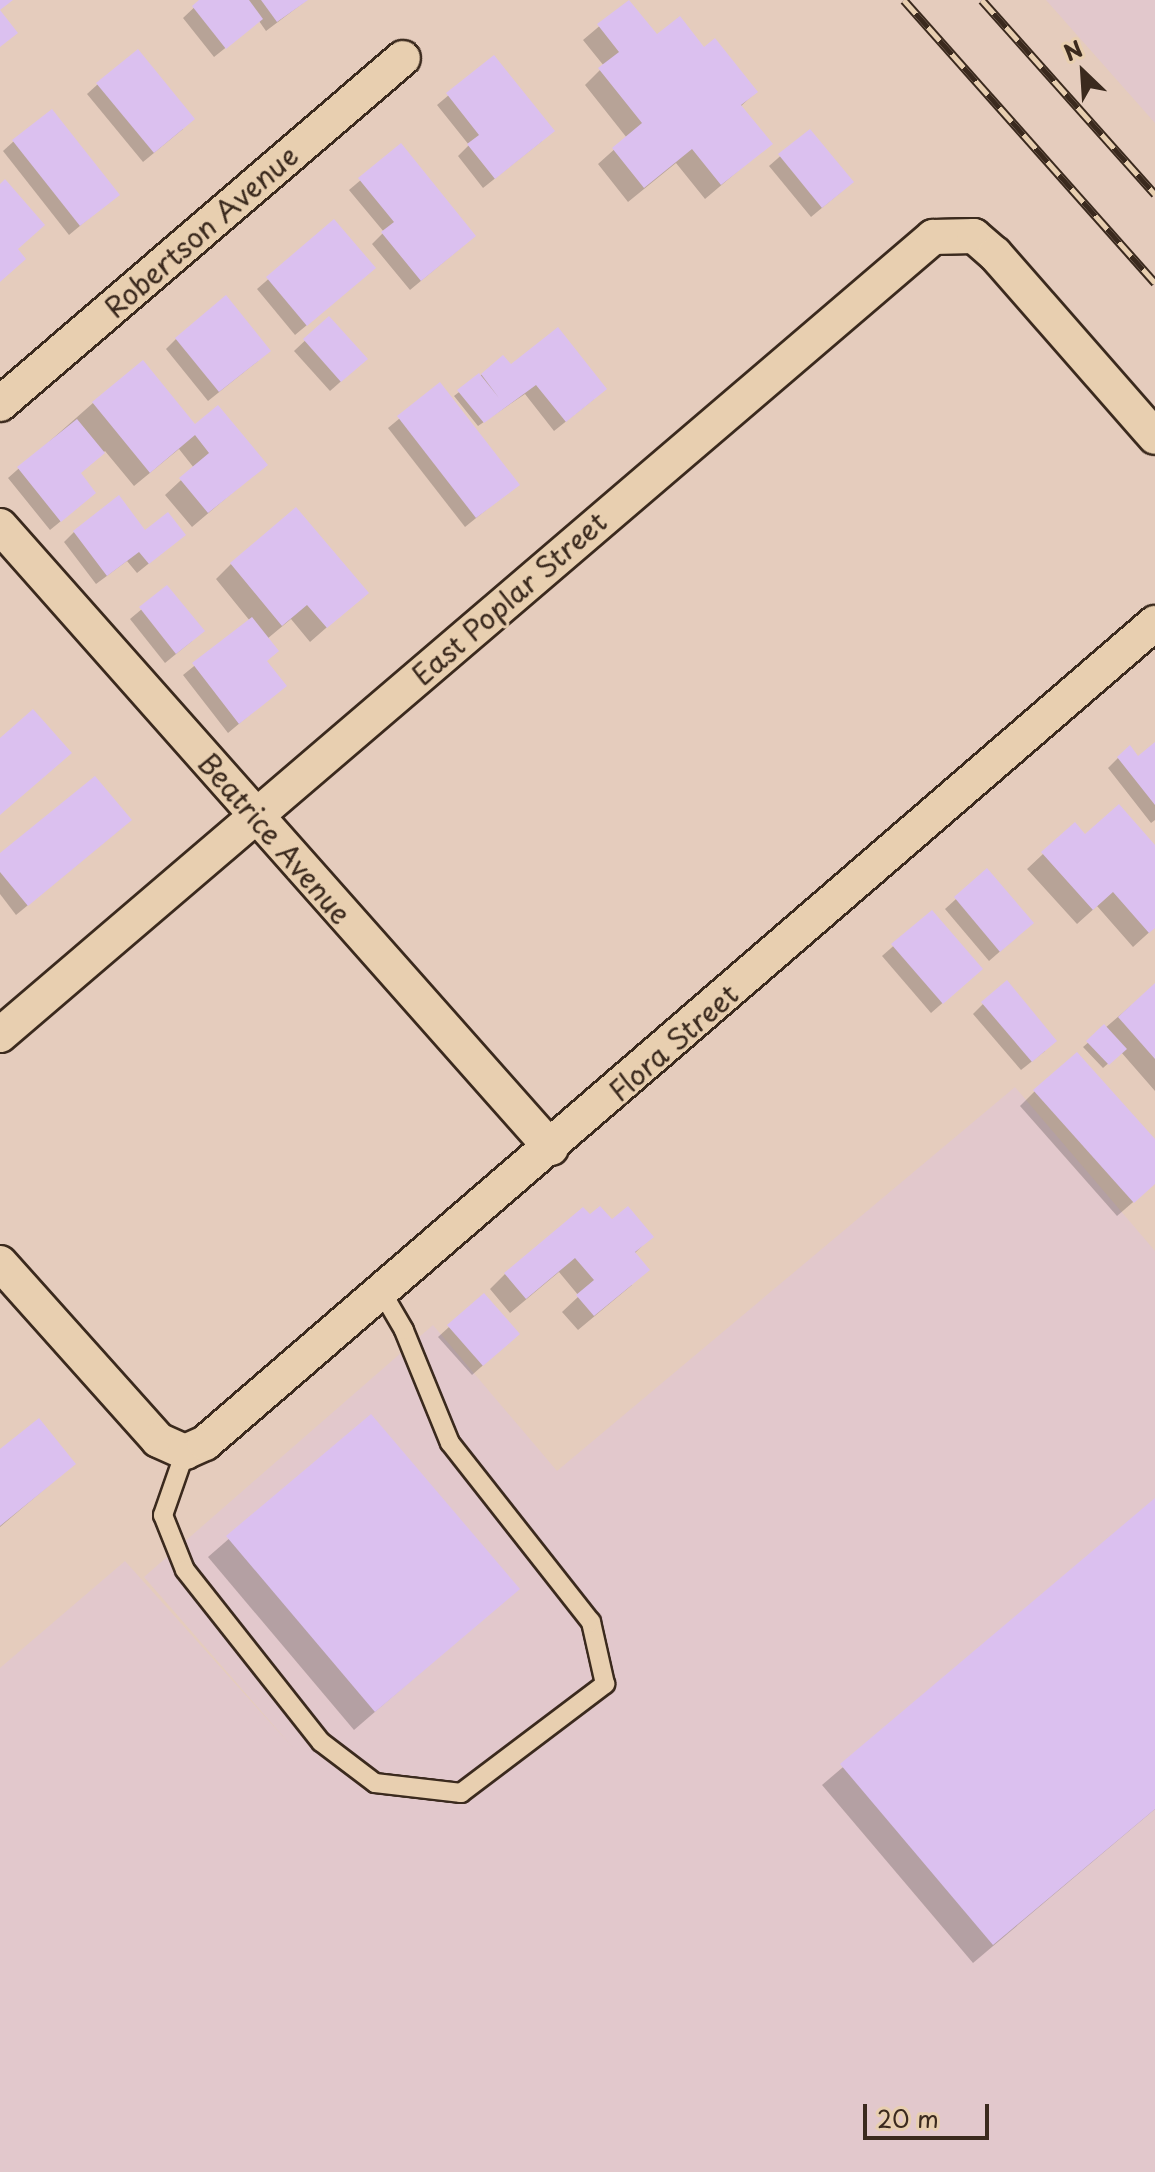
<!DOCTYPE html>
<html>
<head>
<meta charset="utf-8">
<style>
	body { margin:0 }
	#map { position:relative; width:1155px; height:2172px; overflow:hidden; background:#e5ccbd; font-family:"Playpen Sans",sans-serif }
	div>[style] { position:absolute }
	.built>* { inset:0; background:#e2c8cc }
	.shadow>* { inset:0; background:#0003 }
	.building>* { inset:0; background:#dbc0ef }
	.roads { filter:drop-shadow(2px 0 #3b2a1e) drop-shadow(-2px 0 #3b2a1e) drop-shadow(0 2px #3b2a1e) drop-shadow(0 -2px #3b2a1e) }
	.lane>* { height:18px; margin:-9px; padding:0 9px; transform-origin:9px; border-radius:9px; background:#e8cfb0 }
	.street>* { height:34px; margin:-17px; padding:0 17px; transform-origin:17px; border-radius:17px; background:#e8cfb0 }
	.rail>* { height:9px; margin-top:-4.5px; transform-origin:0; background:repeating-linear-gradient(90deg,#e8cfb0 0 18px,#3b2a1e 0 36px); box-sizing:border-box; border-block:2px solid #3b2a1e }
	span { translate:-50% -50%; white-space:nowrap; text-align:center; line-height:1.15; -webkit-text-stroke:6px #e8cfb0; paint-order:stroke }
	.street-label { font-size:28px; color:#3b2a1e }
	.north { position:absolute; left:1043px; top:32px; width:80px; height:80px; -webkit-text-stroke:6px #e8cfb0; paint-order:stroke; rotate:335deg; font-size:22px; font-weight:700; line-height:32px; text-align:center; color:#3b2a1e }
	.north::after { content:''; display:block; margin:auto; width:28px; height:36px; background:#3b2a1e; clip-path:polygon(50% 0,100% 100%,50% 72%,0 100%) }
	.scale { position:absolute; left:863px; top:2104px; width:126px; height:36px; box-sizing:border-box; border:4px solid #3b2a1e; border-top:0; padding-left:10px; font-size:24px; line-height:28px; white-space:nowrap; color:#3b2a1e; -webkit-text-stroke:6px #e8cfb0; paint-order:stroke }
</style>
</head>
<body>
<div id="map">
	<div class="built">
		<div style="clip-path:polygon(1046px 0,1155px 0,1155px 123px)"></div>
		<div style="clip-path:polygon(1015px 1087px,1155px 1251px,1155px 2172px,0 2172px,0 1668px,125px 1561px,295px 1750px,144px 1577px,433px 1325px,557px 1471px)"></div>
	</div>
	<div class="shadow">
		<div style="clip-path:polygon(202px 0,307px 0,266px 31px,259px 21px,214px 57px,183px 18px)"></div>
		<div style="clip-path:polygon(628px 2px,657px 37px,704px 50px,756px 92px,740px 107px,770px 144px,705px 199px,676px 163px,628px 202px,598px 164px,627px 138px,585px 85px,604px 66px,583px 40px)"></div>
		<div style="clip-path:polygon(494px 57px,542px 141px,483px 188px,458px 156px,469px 145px,437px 105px)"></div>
		<div style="clip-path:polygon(98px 84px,183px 129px,143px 162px,87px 94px)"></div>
		<div style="clip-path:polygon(809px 131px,841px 192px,811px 217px,769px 166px)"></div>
		<div style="clip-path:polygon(14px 141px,117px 195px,69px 235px,3px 151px)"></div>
		<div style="clip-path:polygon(401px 146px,463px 246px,410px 290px,372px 244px,384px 232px,349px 190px)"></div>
		<div style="clip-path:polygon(334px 222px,363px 278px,295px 335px,257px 289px)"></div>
		<div style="clip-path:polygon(329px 318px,355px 369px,330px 391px,294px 351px)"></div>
		<div style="clip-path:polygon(176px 339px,258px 361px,208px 401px,166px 349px)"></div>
		<div style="clip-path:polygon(503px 358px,510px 367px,594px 399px,554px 431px,525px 394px,478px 426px,454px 396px)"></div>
		<div style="clip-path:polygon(440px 385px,517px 485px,465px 527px,388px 428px)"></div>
		<div style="clip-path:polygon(93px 403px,195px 427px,265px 465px,192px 527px,165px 495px,194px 468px,179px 449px,134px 486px,105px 451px,79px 474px,83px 503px,50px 530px,8px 478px)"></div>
		<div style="clip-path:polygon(74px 532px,184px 535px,137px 573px,127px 561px,96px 584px,64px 542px)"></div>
		<div style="clip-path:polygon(231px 564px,366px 593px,310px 642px,291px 619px,267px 639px,266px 662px,284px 686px,228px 733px,183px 675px,250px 621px,216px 579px)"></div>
		<div style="clip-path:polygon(167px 588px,192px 641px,165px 663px,130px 619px)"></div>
		<div style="clip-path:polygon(1155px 745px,1155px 820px,1151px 823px,1108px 768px,1118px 758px,1138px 759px)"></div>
		<div style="clip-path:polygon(1074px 825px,1085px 836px,1155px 848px,1155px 927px,1133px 947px,1097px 906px,1077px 924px,1027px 869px)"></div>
		<div style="clip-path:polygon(119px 830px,16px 915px,0 894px,0 856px)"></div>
		<div style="clip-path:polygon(987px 871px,1021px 933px,989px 961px,945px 909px)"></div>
		<div style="clip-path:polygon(931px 913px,970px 979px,931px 1013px,882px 956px)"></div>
		<div style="clip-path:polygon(1155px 985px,1155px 1091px,1121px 1052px,1103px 1068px,1083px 1047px)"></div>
		<div style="clip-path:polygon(983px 1004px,1045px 1051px,1021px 1070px,973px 1014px)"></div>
		<div style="clip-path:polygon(1035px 1091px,1155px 1142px,1155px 1183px,1117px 1216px,1020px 1106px)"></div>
		<div style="clip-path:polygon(611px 1222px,652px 1236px,634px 1254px,632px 1285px,578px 1330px,562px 1312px,579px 1296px,559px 1272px,510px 1313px,490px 1289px,505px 1274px)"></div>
		<div style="clip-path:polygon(449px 1327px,507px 1344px,472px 1375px,438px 1337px)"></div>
		<div style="clip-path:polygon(370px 1416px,517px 1589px,354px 1730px,208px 1557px)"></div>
		<div style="clip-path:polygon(0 1452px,74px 1464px,0 1527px)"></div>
		<div style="clip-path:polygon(1155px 1501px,1155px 1809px,973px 1963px,822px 1785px)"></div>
	</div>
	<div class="building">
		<div style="clip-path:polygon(0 0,13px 0,0 10px,18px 33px,0 47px)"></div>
		<div style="clip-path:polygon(199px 0,249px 0,263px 19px,226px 49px,192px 6px)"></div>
		<div style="clip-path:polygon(261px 0,308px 0,277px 22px)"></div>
		<div style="clip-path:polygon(629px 0,657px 34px,680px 16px,704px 47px,715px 38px,758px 92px,741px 105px,773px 144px,721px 185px,692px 149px,644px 188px,612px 148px,642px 123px,598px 68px,619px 52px,597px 24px)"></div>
		<div style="clip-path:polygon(138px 49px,195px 119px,154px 153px,96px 83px)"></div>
		<div style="clip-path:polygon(494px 55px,555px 131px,495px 179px,467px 144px,479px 135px,446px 93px)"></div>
		<div style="clip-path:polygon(52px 109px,120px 195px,80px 226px,12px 140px)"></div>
		<div style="clip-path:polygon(810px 129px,854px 182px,822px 208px,778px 154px)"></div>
		<div style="clip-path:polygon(401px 143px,476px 236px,421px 281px,381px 232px,394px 222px,358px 178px)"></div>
		<div style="clip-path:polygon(5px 179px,45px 225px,18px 249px,26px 259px,0 282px,0 184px)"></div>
		<div style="clip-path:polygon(334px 219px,376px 268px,307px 326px,266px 277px)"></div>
		<div style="clip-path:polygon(226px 295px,271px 351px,219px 392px,175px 338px)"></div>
		<div style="clip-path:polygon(329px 316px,368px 359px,341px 382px,303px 339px)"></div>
		<div style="clip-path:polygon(558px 327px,607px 389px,566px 422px,536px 385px,484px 423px,457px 390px,479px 373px,499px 398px,481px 374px,503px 355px,511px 364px)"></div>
		<div style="clip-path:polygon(143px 360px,195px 424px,218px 405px,268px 465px,208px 513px,179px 478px,209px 453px,195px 435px,150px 473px,92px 402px)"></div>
		<div style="clip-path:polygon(440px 382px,520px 485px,476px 518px,397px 416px)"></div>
		<div style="clip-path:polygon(77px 419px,105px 453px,81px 473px,96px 493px,61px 522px,17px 467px)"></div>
		<div style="clip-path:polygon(119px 495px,145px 530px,168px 512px,186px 535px,149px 564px,139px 552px,107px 576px,73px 531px)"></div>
		<div style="clip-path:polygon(296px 507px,369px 593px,327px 628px,307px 605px,282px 626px,230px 563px)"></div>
		<div style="clip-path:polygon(167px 585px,205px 631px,176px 654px,139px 607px)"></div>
		<div style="clip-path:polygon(252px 617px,279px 651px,267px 661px,287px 686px,239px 724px,192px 663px)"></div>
		<div style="clip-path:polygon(33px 709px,72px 753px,0 815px,0 738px)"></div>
		<div style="clip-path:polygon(1155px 742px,1155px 805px,1117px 757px,1130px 745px,1138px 756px)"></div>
		<div style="clip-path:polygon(95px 776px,132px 820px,28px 906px,0 872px,0 853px)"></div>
		<div style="clip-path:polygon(1119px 804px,1155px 845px,1155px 928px,1149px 933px,1113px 892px,1093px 910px,1041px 852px,1075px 822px,1085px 834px)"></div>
		<div style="clip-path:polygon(987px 868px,1034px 923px,1000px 952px,954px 897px)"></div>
		<div style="clip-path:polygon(932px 910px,983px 969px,943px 1004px,891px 944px)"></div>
		<div style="clip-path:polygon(1007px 980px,1057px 1041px,1032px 1062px,981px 1002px)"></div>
		<div style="clip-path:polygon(1155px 983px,1155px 1059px,1118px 1017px)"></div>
		<div style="clip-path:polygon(1104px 1024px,1127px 1049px,1109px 1065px,1086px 1041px)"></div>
		<div style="clip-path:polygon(1077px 1052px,1155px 1139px,1155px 1184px,1134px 1203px,1033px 1090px)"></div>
		<div style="clip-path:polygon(600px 1206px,612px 1219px,628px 1206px,654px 1237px,635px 1252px,650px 1270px,594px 1316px,576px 1295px,594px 1280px,575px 1258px,526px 1299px,504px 1273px,583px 1207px,590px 1214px)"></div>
		<div style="clip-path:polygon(484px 1293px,520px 1334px,483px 1366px,447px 1325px)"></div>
		<div style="clip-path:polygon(371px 1414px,520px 1589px,375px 1712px,226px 1536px)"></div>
		<div style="clip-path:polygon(39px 1418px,76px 1464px,0 1526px,0 1449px)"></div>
		<div style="clip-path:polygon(1155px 1498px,1155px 1809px,993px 1945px,840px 1764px)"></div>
	</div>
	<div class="roads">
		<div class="lane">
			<div style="left:185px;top:1452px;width:67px;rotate:109.2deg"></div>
			<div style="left:163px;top:1515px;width:59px;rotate:68.2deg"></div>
			<div style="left:185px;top:1570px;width:219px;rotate:51.7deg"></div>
			<div style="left:321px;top:1742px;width:68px;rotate:37.2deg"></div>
			<div style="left:375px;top:1783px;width:87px;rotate:6.6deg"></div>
			<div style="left:461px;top:1793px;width:181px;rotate:-37.1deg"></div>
			<div style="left:605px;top:1684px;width:64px;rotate:-102.7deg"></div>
			<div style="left:591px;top:1622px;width:228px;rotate:-128.2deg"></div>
			<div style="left:450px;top:1443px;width:122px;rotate:-112.2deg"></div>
			<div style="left:404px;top:1330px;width:42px;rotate:-120.3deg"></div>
		</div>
		<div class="street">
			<div style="left:0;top:404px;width:531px;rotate:-40.65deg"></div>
			<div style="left:0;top:526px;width:831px;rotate:48.46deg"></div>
			<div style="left:0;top:1035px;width:1228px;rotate:-40.54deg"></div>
			<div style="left:933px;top:237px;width:41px;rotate:-1.4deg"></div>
			<div style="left:974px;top:236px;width:28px;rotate:41deg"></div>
			<div style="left:995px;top:254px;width:243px;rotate:48.8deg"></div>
			<div style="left:0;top:1263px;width:237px;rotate:48.2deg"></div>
			<div style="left:158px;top:1440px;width:30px;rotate:24deg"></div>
			<div style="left:185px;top:1452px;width:22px;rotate:-24deg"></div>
			<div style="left:205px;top:1443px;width:1255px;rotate:-40.8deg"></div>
		</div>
	</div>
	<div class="rail">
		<div style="left:904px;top:0;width:378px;rotate:48.4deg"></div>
		<div style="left:982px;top:0;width:260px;rotate:48.3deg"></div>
	</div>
	<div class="street-label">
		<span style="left:201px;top:231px;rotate:-41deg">Robertson Avenue</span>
		<span style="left:509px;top:598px;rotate:-41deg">East Poplar Street</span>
		<span style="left:275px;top:838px;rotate:49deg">Beatrice Avenue</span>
		<span style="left:673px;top:1042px;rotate:-41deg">Flora Street</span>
	</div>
	<div class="north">N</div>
	<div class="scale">20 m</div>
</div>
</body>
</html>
